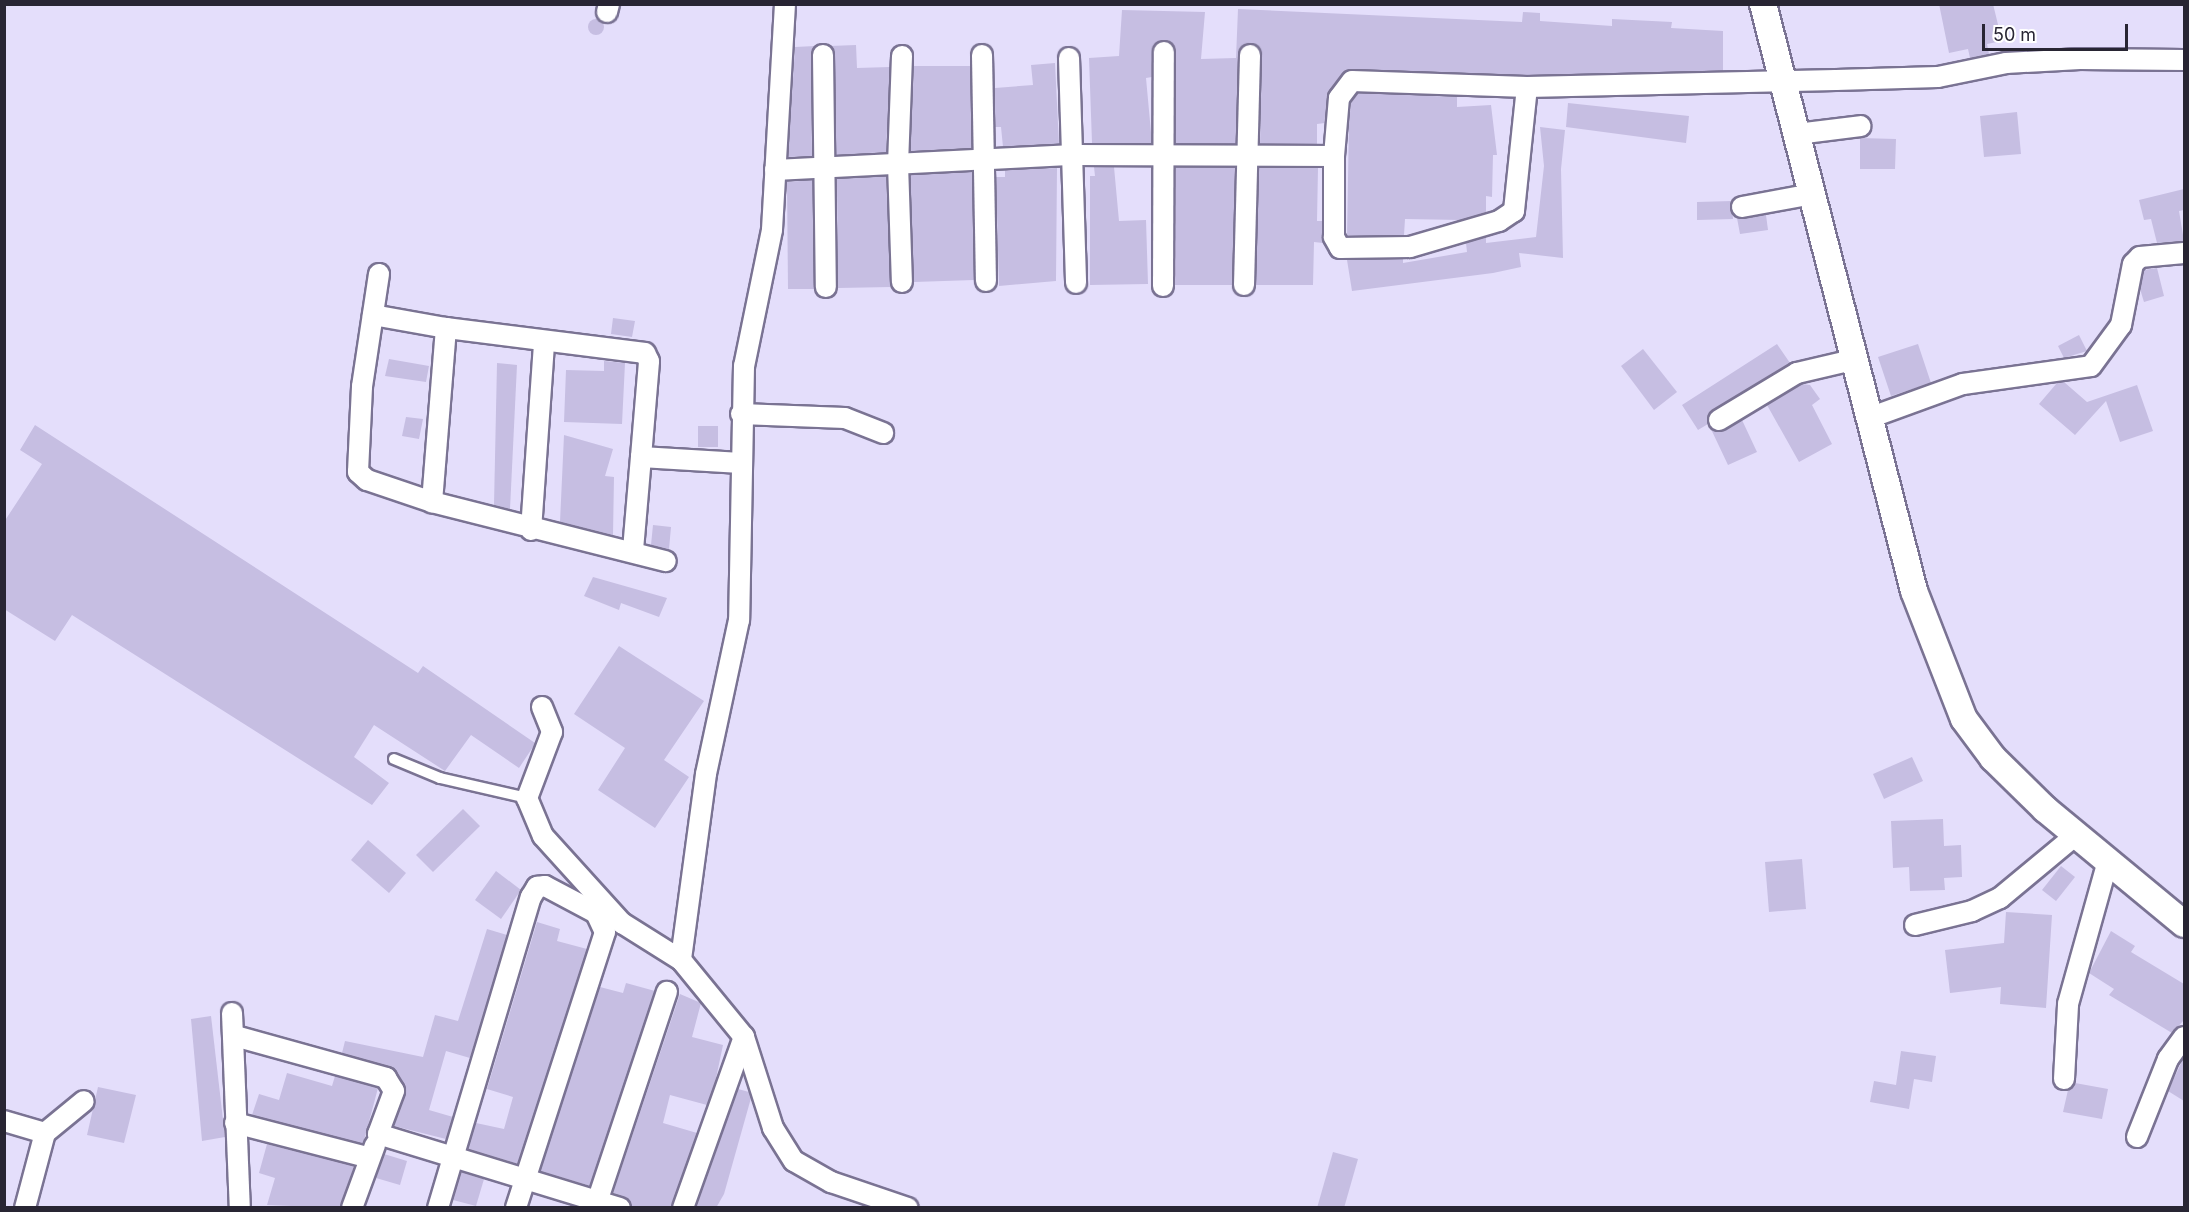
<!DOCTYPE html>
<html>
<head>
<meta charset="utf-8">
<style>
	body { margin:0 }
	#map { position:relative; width:2189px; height:1212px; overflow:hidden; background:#e4defb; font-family:Inter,sans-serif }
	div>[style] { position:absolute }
	.building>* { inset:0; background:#c6bee2 }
	.round { border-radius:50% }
	.roads { filter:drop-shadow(2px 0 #7a7393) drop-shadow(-2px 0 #7a7393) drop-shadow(0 2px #7a7393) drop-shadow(0 -2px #7a7393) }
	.service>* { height:10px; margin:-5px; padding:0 5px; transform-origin:5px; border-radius:5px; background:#fff }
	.minor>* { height:20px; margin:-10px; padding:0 10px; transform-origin:10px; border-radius:10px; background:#fff }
	.tertiary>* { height:26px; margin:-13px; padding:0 13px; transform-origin:13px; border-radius:13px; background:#fff }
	span { translate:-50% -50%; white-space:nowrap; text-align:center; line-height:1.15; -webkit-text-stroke:6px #fff; paint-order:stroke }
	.frame { position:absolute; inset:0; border:6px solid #282533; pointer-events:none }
	.scale { position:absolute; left:1982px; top:24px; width:146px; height:27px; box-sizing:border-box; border:3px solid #282533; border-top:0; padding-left:8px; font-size:18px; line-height:21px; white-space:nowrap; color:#282533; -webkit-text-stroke:4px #fff; paint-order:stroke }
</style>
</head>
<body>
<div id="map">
	<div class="building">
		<div style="clip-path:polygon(1939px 4px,1993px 4px,2002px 41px,1987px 44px,1989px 54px,1970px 58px,1968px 49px,1949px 53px)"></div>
		<div style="clip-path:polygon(1238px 9px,1522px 22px,1523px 12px,1540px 13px,1540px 21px,1612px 26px,1612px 19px,1672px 22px,1671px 28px,1723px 31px,1723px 71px,1527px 75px,1352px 69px,1329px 91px,1325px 123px,1317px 124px,1317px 144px,1260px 144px,1262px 55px,1250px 43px,1238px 55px,1236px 144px,1176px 143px,1176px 52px,1163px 40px,1153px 46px,1152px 77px,1146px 78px,1152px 143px,1092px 143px,1089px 58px,1119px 56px,1122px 10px,1205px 12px,1201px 59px,1236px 58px)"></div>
		<div class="round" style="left:588px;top:19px;width:16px;height:16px"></div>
		<div style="clip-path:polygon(856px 45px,857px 68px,890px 67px,886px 152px,836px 155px,835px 55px,830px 46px)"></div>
		<div style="clip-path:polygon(815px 46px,811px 55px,812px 156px,788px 157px,795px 47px)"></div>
		<div style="clip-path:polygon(1055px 63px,1059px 144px,1003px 147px,1001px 127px,995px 127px,995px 88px,1033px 85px,1031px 65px)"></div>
		<div style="clip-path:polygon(914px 66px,970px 66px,972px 148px,910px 151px)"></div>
		<div style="clip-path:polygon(1358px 93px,1457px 97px,1457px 107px,1491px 105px,1497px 155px,1493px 155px,1492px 197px,1486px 196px,1486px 212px,1461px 220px,1405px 219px,1404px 235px,1347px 236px,1349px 122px,1351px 103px)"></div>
		<div style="clip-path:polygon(1568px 103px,1689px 116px,1686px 143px,1566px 127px)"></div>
		<div style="clip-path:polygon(2017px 112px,2021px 154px,1984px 157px,1980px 116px)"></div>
		<div style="clip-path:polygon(1540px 127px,1565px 130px,1561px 169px,1563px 258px,1519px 253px,1521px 267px,1493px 273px,1352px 291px,1347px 260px,1403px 259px,1403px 263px,1467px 252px,1466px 243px,1486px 237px,1486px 243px,1536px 237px,1544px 166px)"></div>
		<div style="clip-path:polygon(1860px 138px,1896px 139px,1895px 169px,1860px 169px)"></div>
		<div style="clip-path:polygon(1094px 167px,1114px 167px,1119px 221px,1146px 220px,1148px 284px,1090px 285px,1090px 176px,1095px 176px)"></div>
		<div style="clip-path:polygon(1176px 167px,1235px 168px,1232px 285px,1175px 285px)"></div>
		<div style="clip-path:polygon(1057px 168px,1056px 281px,999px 286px,996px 177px,1005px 177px,1005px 170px)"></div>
		<div style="clip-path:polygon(1259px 168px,1318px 168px,1317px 221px,1322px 221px,1323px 243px,1314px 242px,1313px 285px,1256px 285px)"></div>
		<div style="clip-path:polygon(972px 172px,974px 280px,914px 282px,910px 175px)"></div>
		<div style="clip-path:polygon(886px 176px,891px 287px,838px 288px,837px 179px)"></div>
		<div style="clip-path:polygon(813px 180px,814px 289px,788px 289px,787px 182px)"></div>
		<div style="clip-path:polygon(2184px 189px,2184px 210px,2179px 211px,2184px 241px,2157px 243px,2151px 219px,2144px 220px,2139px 200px)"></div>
		<div style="clip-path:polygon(1732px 201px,1733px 219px,1697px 220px,1697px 202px)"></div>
		<div style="clip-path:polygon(1766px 215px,1768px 230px,1740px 234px,1737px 218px)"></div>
		<div style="clip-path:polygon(2157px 268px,2164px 296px,2144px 302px,2140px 289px,2144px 270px)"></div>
		<div style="clip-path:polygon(613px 318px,635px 321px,632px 337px,611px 334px)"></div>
		<div style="clip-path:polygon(2079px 335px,2087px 351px,2064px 358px,2058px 346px)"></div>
		<div style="clip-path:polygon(1777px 344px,1790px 363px,1713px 410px,1708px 424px,1698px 430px,1682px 405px)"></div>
		<div style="clip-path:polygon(1918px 344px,1931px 383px,1891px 396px,1878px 357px)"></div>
		<div style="clip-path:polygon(1643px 349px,1677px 392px,1654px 410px,1621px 366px)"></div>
		<div style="clip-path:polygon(389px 359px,429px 366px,426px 382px,385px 376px)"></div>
		<div style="clip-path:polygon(604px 361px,625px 363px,622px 424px,564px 422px,566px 370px,604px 371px)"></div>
		<div style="clip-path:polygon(497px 363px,517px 365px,510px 509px,494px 505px)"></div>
		<div style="clip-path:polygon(2064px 382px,2087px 402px,2137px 385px,2153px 431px,2120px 442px,2106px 401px,2075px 435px,2039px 404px,2057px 383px)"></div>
		<div style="clip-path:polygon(1802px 384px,1810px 385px,1820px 399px,1812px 405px,1832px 444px,1799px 462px,1767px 405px)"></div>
		<div style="clip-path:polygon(406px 417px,423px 419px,419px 439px,402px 436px)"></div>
		<div style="clip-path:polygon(1742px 420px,1757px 452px,1728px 465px,1710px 427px,1720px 432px)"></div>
		<div style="clip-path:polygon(35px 425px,418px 673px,423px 666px,535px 743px,533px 747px,519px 768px,471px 735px,445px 771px,374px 725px,354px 757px,389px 783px,372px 805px,72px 615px,55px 641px,4px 609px,4px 522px,42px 464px,20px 450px)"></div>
		<div style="clip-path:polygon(698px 426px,718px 426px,718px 447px,698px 447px)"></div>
		<div style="clip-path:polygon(564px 435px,613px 449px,605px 476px,614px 477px,613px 535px,560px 522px)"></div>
		<div style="clip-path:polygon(653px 525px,671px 527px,669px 549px,651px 545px)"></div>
		<div style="clip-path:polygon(593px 577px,667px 598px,659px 617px,621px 603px,619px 610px,584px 596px)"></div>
		<div style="clip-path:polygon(619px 646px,704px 701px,664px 760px,689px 777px,655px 828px,598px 790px,625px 748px,574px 714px)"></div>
		<div style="clip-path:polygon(1912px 757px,1923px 781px,1884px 799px,1873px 774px)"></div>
		<div style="clip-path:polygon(463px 809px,480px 826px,433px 872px,416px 855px)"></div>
		<div style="clip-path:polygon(1943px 819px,1944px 846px,1961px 845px,1962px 877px,1944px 878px,1945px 890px,1910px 891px,1909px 867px,1893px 868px,1891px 821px)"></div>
		<div style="clip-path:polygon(368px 840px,406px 873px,389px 893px,351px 860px)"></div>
		<div style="clip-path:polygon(1802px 859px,1806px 909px,1769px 912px,1765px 862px)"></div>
		<div style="clip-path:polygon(2061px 866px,2075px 877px,2056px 901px,2042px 890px)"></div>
		<div style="clip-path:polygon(496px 871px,521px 890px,501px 919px,475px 900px)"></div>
		<div style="clip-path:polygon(2006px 912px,2052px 915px,2046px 1008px,2000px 1004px,2001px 987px,1950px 993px,1945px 950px,2004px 943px)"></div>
		<div style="clip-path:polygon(537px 922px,560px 929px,557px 941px,587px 949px,518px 1164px,468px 1149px,476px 1123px,504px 1129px,513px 1097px,487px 1089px)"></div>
		<div style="clip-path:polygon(487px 929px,507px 935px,470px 1058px,446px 1051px,429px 1110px,453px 1117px,446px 1139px,394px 1126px,404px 1085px,390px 1067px,342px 1053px,345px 1041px,423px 1057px,435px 1015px,458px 1021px)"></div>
		<div style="clip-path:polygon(2111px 931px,2135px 946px,2131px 952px,2184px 984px,2184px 1020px,2172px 1033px,2109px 995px,2114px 989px,2089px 973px)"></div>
		<div style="clip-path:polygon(626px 983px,655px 991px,590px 1186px,540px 1171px,600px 987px,623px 993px)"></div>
		<div style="clip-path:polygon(680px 994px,701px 1003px,692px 1037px,723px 1045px,715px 1083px,707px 1105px,670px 1095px,663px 1123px,697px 1133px,671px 1208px,632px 1208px,628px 1199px,613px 1193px)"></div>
		<div style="clip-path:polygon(211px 1016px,225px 1137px,202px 1141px,191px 1019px)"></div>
		<div style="clip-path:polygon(1901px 1051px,1936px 1056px,1932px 1082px,1914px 1079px,1909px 1109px,1870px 1102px,1874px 1081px,1896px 1085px)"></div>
		<div style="clip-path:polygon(2184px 1057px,2184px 1101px,2168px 1091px)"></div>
		<div style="clip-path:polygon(287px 1073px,332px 1086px,335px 1076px,378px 1088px,363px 1144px,252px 1115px,259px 1094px,279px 1100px)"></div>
		<div style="clip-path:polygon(2075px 1083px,2108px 1089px,2102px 1119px,2063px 1112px,2068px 1090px)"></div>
		<div style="clip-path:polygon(98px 1087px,136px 1095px,124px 1143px,87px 1135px)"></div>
		<div style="clip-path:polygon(738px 1089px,749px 1092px,751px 1098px,724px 1194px,716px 1208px,696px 1208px)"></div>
		<div style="clip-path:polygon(267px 1144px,354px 1166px,340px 1208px,267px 1205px,275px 1178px,259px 1173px)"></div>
		<div style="clip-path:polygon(1333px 1152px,1358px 1159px,1344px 1208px,1317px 1208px)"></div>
		<div style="clip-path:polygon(384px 1154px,407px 1161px,400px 1185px,376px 1178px)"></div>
		<div style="clip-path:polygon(461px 1172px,484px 1179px,476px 1206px,453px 1200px)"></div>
	</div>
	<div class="roads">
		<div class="service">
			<div style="left:394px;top:759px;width:50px;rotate:22.4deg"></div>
			<div style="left:440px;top:778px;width:89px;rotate:12.9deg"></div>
		</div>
		<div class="minor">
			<div style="left:785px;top:4px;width:226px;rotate:93.3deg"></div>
			<div style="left:772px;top:230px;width:139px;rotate:101.6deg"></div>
			<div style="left:744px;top:366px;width:254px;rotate:91.1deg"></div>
			<div style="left:739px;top:620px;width:157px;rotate:102.1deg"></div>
			<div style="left:706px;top:774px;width:188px;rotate:97.7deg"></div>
			<div style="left:681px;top:960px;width:99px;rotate:50.7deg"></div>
			<div style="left:744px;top:1037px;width:96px;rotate:72.3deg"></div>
			<div style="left:773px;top:1128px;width:39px;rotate:58deg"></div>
			<div style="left:794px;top:1161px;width:43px;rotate:29.6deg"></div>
			<div style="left:831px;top:1182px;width:81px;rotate:18.7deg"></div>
			<div style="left:607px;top:12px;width:8px;rotate:-76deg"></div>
			<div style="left:823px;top:55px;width:232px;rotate:89.3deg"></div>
			<div style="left:982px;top:55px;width:226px;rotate:89deg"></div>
			<div style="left:902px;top:56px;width:108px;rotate:92.1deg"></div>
			<div style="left:898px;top:164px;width:118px;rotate:88.1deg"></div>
			<div style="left:1069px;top:58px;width:225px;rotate:88.2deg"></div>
			<div style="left:1527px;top:87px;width:125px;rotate:96deg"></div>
			<div style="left:1514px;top:211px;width:18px;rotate:146deg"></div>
			<div style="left:1499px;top:221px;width:93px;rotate:163.7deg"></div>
			<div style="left:1410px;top:247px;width:70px;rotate:179.2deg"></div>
			<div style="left:1340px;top:248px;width:13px;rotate:-119deg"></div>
			<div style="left:1334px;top:237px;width:81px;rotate:-90deg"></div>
			<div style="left:1334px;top:156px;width:58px;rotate:-85.1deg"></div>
			<div style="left:1339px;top:98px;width:21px;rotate:-53deg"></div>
			<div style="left:1352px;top:81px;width:175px;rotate:2deg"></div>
			<div style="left:1527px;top:87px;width:309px;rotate:-1.3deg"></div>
			<div style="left:1836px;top:80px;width:102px;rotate:-1.7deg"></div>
			<div style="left:1938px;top:77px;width:69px;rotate:-11.6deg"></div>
			<div style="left:2006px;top:63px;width:74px;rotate:-3.1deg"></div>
			<div style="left:2080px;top:59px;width:104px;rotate:0.6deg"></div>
			<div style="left:1797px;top:134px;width:64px;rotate:-7.1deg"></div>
			<div style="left:775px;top:170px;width:299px;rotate:-2.9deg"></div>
			<div style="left:1074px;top:155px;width:260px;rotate:0.2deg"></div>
			<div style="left:1742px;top:207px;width:71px;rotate:-10.5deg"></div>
			<div style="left:379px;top:274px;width:114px;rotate:98.6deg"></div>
			<div style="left:362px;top:387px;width:85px;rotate:92.7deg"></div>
			<div style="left:358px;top:472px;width:12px;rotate:42deg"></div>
			<div style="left:367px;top:480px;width:69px;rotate:18.7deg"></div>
			<div style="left:1244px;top:285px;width:230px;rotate:-88.5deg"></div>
			<div style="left:1163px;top:286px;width:234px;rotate:-89.8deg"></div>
			<div style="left:373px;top:315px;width:74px;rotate:10.1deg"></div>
			<div style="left:741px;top:414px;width:104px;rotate:2.2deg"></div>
			<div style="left:845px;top:418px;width:41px;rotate:21.5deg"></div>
			<div style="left:1869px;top:418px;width:100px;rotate:-19.9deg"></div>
			<div style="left:1963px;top:384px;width:129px;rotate:-8deg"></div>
			<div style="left:2091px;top:366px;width:51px;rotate:-53.8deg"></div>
			<div style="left:2121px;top:325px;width:62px;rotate:-78.9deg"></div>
			<div style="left:2133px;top:264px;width:10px;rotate:-45deg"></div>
			<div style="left:2140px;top:257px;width:44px;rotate:-5.2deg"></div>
			<div style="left:1719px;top:420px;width:91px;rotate:-31.1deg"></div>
			<div style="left:1797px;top:373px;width:57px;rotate:-13.1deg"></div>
			<div style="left:641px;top:457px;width:96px;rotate:-85.2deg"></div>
			<div style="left:649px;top:361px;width:9px;rotate:-117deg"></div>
			<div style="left:645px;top:353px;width:201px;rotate:-172.8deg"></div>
			<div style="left:446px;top:328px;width:175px;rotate:94.6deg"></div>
			<div style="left:432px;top:502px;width:241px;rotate:14.2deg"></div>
			<div style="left:531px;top:530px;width:187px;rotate:-86deg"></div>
			<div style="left:633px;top:550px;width:93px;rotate:-85.1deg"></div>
			<div style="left:641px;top:457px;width:100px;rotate:3.4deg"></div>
			<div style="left:542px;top:707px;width:27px;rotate:68deg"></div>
			<div style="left:552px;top:732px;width:71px;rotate:110.7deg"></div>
			<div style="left:527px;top:798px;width:41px;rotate:67.2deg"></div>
			<div style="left:543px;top:836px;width:118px;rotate:47.8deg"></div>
			<div style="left:622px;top:923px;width:70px;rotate:32.1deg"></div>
			<div style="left:1915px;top:925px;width:59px;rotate:-13.8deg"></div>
			<div style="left:1972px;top:911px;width:31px;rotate:-25deg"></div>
			<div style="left:2000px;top:898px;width:100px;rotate:-39.7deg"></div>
			<div style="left:232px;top:1013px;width:195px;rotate:87.7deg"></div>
			<div style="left:235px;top:1036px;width:157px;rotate:15.5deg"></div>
			<div style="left:386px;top:1078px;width:15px;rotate:58deg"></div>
			<div style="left:394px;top:1091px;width:46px;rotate:110.4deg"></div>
			<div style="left:378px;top:1134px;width:253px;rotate:17deg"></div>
			<div style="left:2064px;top:1079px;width:75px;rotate:-86.9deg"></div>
			<div style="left:2068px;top:1004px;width:148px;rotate:-74.4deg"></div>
			<div style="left:4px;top:1121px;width:43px;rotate:16.3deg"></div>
			<div style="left:235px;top:1123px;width:139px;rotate:14.5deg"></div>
			<div style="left:2137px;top:1137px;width:84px;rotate:-68.3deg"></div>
			<div style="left:2168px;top:1059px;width:27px;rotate:-54deg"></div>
			<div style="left:25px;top:1208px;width:78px;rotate:-75.1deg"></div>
			<div style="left:45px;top:1133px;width:50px;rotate:-39.4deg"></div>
			<div style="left:352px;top:1208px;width:67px;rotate:-69.9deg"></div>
			<div style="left:438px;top:1208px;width:325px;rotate:-73.4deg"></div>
			<div style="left:531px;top:897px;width:12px;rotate:-59deg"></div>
			<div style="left:537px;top:887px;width:8px;rotate:-7deg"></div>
			<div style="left:545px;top:886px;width:58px;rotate:27.9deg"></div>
			<div style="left:596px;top:913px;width:21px;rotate:65deg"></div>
			<div style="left:605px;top:932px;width:290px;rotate:107.9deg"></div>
			<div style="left:595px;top:1208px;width:228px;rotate:-71.6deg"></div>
			<div style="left:683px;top:1208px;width:182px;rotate:-70.4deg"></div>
		</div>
		<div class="tertiary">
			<div style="left:1763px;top:4px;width:606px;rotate:75.57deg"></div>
			<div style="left:1914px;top:591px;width:137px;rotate:68.7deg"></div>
			<div style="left:1964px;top:719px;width:49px;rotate:53.4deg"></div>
			<div style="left:1993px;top:758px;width:73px;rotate:44.4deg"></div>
			<div style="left:2045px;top:809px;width:180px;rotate:39.6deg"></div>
		</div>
	</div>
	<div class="frame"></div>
	<div class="scale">50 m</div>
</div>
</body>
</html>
